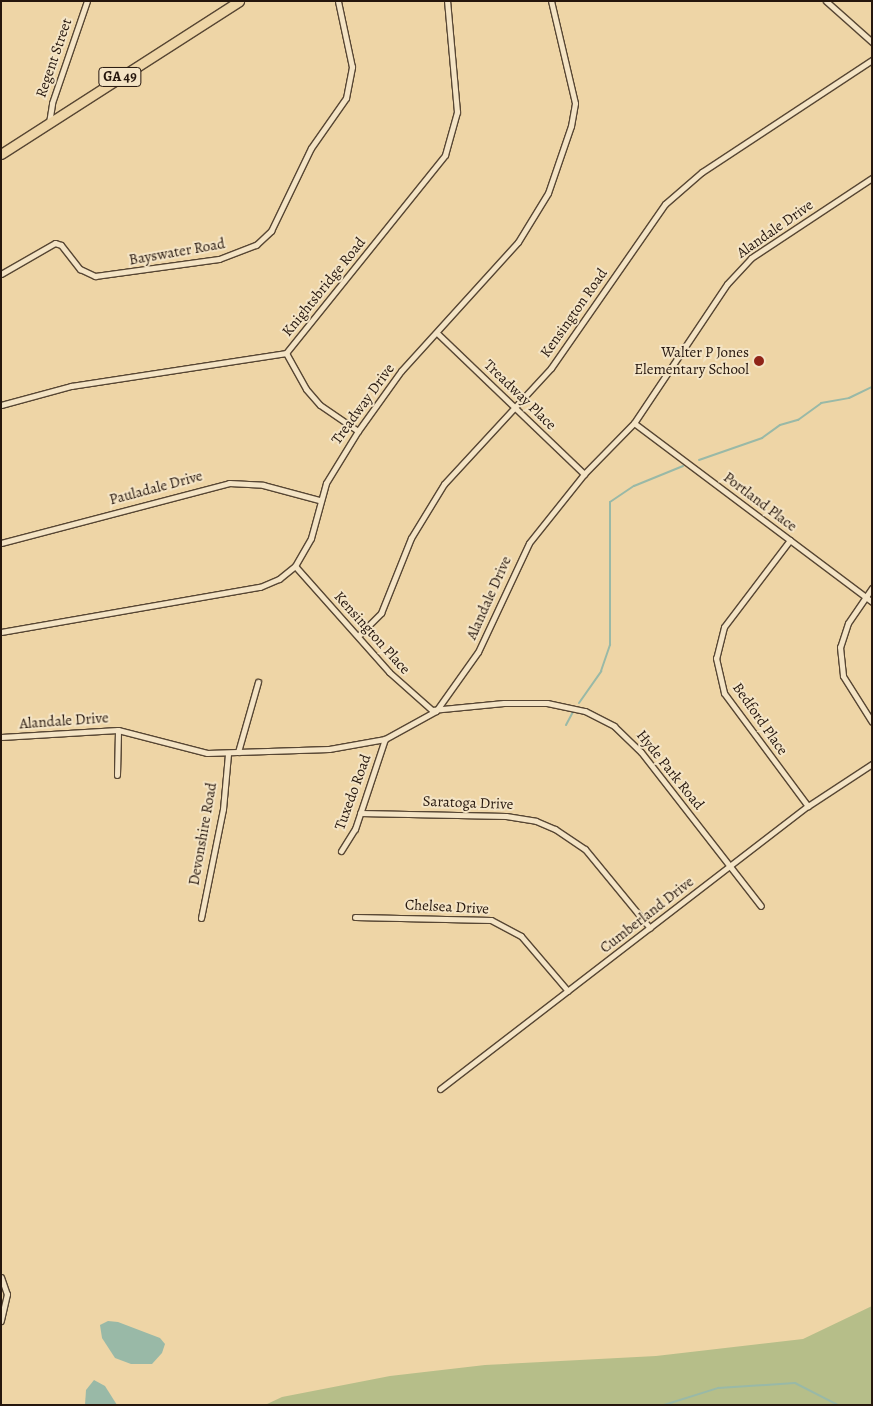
<!DOCTYPE html>
<html>
<head>
<meta charset="utf-8">
<style>
	body { margin:0 }
	#map { position:relative; width:873px; height:1406px; overflow:hidden; background:#eed5a6; font-family:Alegreya,serif }
	div>[style] { position:absolute }
	.green>* { inset:0; background:#b6be89 }
	.water>* { inset:0; background:#99b9a7 }
	.stream>* { height:2px; margin:-1px; padding:0 1px; transform-origin:1px; border-radius:1px; background:#99b9a7 }
	.roads { filter:drop-shadow(1px 0 #574633) drop-shadow(-1px 0 #574633) drop-shadow(0 1px #574633) drop-shadow(0 -1px #574633) }
	.street>* { height:5px; margin:-2.5px; padding:0 2.5px; transform-origin:2.5px; border-radius:2.5px; background:#f4e4c5 }
	.primary>* { height:9px; margin:-4.5px; padding:0 4.5px; transform-origin:4.5px; border-radius:4.5px; background:#eed5a6 }
	.dots>* { width:14px; height:14px; translate:-50% -50%; box-sizing:border-box; border:2px solid #f4e4c5; border-radius:50% }
	span { translate:-50% -50%; white-space:nowrap; text-align:center; line-height:1.15; -webkit-text-stroke:4px #f4e4c5; paint-order:stroke }
	.shield-label span { padding:1px 4px; background:#f4e4c5; border:1px solid; border-radius:4px; -webkit-text-stroke-width:0 }
	.shield-label { font-size:14px; color:#25160d; font-weight:700 }
	.street-label { font-size:15px; color:#25160d }
	.poi-label { font-size:15px; color:#25160d }
	.right { translate:-100% -50%; text-align:right }
	.frame { position:absolute; inset:0; border:2px solid #25160d; pointer-events:none }
</style>
</head>
<body>
<div id="map">
	<div class="green">
		<div style="clip-path:polygon(872px 1306px,872px 1405px,265px 1405px,282px 1397px,390px 1376px,485px 1365px,656px 1356px,803px 1339px)"></div>
	</div>
	<div class="water">
		<div style="clip-path:polygon(108px 1321px,118px 1322px,160px 1338px,165px 1344px,162px 1353px,152px 1364px,131px 1364px,115px 1358px,102px 1338px,100px 1325px)"></div>
		<div style="clip-path:polygon(94px 1380px,105px 1386px,117px 1405px,85px 1405px,86px 1390px)"></div>
	</div>
	<div class="stream">
		<div style="left:699px;top:460px;width:67px;rotate:-19.2deg"></div>
		<div style="left:762px;top:438px;width:22px;rotate:-36deg"></div>
		<div style="left:780px;top:425px;width:19px;rotate:-16deg"></div>
		<div style="left:798px;top:420px;width:29px;rotate:-36deg"></div>
		<div style="left:821px;top:403px;width:28px;rotate:-10deg"></div>
		<div style="left:849px;top:398px;width:25px;rotate:-26deg"></div>
		<div style="left:579px;top:703px;width:39px;rotate:-55deg"></div>
		<div style="left:601px;top:671px;width:28px;rotate:-71deg"></div>
		<div style="left:610px;top:645px;width:143px;rotate:-90deg"></div>
		<div style="left:610px;top:502px;width:29px;rotate:-34deg"></div>
		<div style="left:634px;top:486px;width:53px;rotate:-22.2deg"></div>
		<div style="left:566px;top:725px;width:15px;rotate:-62deg"></div>
		<div style="left:664px;top:1405px;width:57px;rotate:-17.5deg"></div>
		<div style="left:718px;top:1388px;width:77px;rotate:-3.7deg"></div>
		<div style="left:795px;top:1383px;width:48px;rotate:27.1deg"></div>
	</div>
	<div class="roads">
		<div class="street">
			<div style="left:826px;top:1px;width:62px;rotate:41.7deg"></div>
			<div style="left:49px;top:123px;width:20px;rotate:-81deg"></div>
			<div style="left:52px;top:103px;width:108px;rotate:-71.1deg"></div>
			<div style="left:1px;top:274px;width:62px;rotate:-29.9deg"></div>
			<div style="left:55px;top:243px;width:6px;rotate:18deg"></div>
			<div style="left:61px;top:245px;width:31px;rotate:52deg"></div>
			<div style="left:80px;top:269px;width:17px;rotate:25deg"></div>
			<div style="left:95px;top:276px;width:125px;rotate:-7.8deg"></div>
			<div style="left:219px;top:259px;width:40px;rotate:-21deg"></div>
			<div style="left:256px;top:245px;width:21px;rotate:-43deg"></div>
			<div style="left:271px;top:231px;width:92px;rotate:-64.3deg"></div>
			<div style="left:311px;top:148px;width:61px;rotate:-55deg"></div>
			<div style="left:346px;top:98px;width:32px;rotate:-79deg"></div>
			<div style="left:352px;top:67px;width:67px;rotate:-102deg"></div>
			<div style="left:437px;top:333px;width:204px;rotate:43.8deg"></div>
			<div style="left:286px;top:353px;width:41px;rotate:60.9deg"></div>
			<div style="left:306px;top:389px;width:21px;rotate:49deg"></div>
			<div style="left:320px;top:405px;width:46px;rotate:34.4deg"></div>
			<div style="left:1px;top:405px;width:73px;rotate:-15.2deg"></div>
			<div style="left:71px;top:386px;width:218px;rotate:-8.7deg"></div>
			<div style="left:286px;top:353px;width:254px;rotate:-51.2deg"></div>
			<div style="left:445px;top:155px;width:45px;rotate:-74.4deg"></div>
			<div style="left:457px;top:112px;width:111px;rotate:-95.1deg"></div>
			<div style="left:634px;top:423px;width:298px;rotate:36.9deg"></div>
			<div style="left:790px;top:540px;width:109px;rotate:127.2deg"></div>
			<div style="left:724px;top:627px;width:32px;rotate:104deg"></div>
			<div style="left:716px;top:658px;width:36px;rotate:77deg"></div>
			<div style="left:724px;top:693px;width:141px;rotate:53.4deg"></div>
			<div style="left:1px;top:543px;width:236px;rotate:-14.7deg"></div>
			<div style="left:229px;top:483px;width:34px;rotate:3deg"></div>
			<div style="left:263px;top:485px;width:58px;rotate:15deg"></div>
			<div style="left:295px;top:566px;width:142px;rotate:48.4deg"></div>
			<div style="left:389px;top:672px;width:57px;rotate:41.5deg"></div>
			<div style="left:432px;top:710px;width:72px;rotate:-5.6deg"></div>
			<div style="left:504px;top:703px;width:43px"></div>
			<div style="left:547px;top:703px;width:39px;rotate:12deg"></div>
			<div style="left:585px;top:711px;width:33px;rotate:27deg"></div>
			<div style="left:614px;top:726px;width:37px;rotate:44deg"></div>
			<div style="left:641px;top:752px;width:195px;rotate:52.1deg"></div>
			<div style="left:872px;top:588px;width:42px;rotate:124.4deg"></div>
			<div style="left:848px;top:623px;width:25px;rotate:108deg"></div>
			<div style="left:840px;top:647px;width:29px;rotate:84deg"></div>
			<div style="left:843px;top:676px;width:54px;rotate:57.8deg"></div>
			<div style="left:1px;top:632px;width:263px;rotate:-9.9deg"></div>
			<div style="left:260px;top:587px;width:21px;rotate:-23deg"></div>
			<div style="left:279px;top:579px;width:21px;rotate:-39deg"></div>
			<div style="left:295px;top:566px;width:32px;rotate:-60deg"></div>
			<div style="left:311px;top:538px;width:57px;rotate:-74.7deg"></div>
			<div style="left:326px;top:483px;width:61px;rotate:-58.4deg"></div>
			<div style="left:358px;top:431px;width:74px;rotate:-54.4deg"></div>
			<div style="left:401px;top:371px;width:174px;rotate:-47.8deg"></div>
			<div style="left:518px;top:242px;width:57px;rotate:-58.5deg"></div>
			<div style="left:548px;top:193px;width:71px;rotate:-71.1deg"></div>
			<div style="left:571px;top:126px;width:23px;rotate:-80deg"></div>
			<div style="left:575px;top:103px;width:105px;rotate:-103.2deg"></div>
			<div style="left:358px;top:636px;width:33px;rotate:-45deg"></div>
			<div style="left:381px;top:613px;width:81px;rotate:-68.2deg"></div>
			<div style="left:411px;top:538px;width:63px;rotate:-58.6deg"></div>
			<div style="left:444px;top:484px;width:158px;rotate:-47.3deg"></div>
			<div style="left:551px;top:368px;width:200px;rotate:-55.2deg"></div>
			<div style="left:665px;top:204px;width:49px;rotate:-40.9deg"></div>
			<div style="left:702px;top:172px;width:204px;rotate:-33.4deg"></div>
			<div style="left:1px;top:737px;width:117px;rotate:-3.4deg"></div>
			<div style="left:118px;top:730px;width:92px;rotate:14.5deg"></div>
			<div style="left:207px;top:753px;width:122px;rotate:-1.9deg"></div>
			<div style="left:329px;top:749px;width:57px;rotate:-10.1deg"></div>
			<div style="left:385px;top:739px;width:58px;rotate:-28.8deg"></div>
			<div style="left:436px;top:711px;width:72px;rotate:-54.6deg"></div>
			<div style="left:478px;top:652px;width:120px;rotate:-64.9deg"></div>
			<div style="left:529px;top:543px;width:88px;rotate:-51.4deg"></div>
			<div style="left:584px;top:474px;width:71px;rotate:-45.6deg"></div>
			<div style="left:634px;top:423px;width:167px;rotate:-56.2deg"></div>
			<div style="left:727px;top:284px;width:35px;rotate:-47deg"></div>
			<div style="left:751px;top:258px;width:145px;rotate:-33.5deg"></div>
			<div style="left:238px;top:752px;width:73px;rotate:-74.1deg"></div>
			<div style="left:117px;top:775px;width:45px;rotate:-88.7deg"></div>
			<div style="left:360px;top:813px;width:146px;rotate:1.2deg"></div>
			<div style="left:506px;top:816px;width:30px;rotate:9deg"></div>
			<div style="left:536px;top:821px;width:21px;rotate:23deg"></div>
			<div style="left:555px;top:829px;width:36px;rotate:34deg"></div>
			<div style="left:585px;top:849px;width:102px;rotate:50.6deg"></div>
			<div style="left:341px;top:851px;width:26px;rotate:-58deg"></div>
			<div style="left:355px;top:829px;width:95px;rotate:-71.6deg"></div>
			<div style="left:355px;top:917px;width:136px;rotate:1.3deg"></div>
			<div style="left:491px;top:920px;width:34px;rotate:28deg"></div>
			<div style="left:521px;top:936px;width:72px;rotate:49.5deg"></div>
			<div style="left:201px;top:918px;width:111px;rotate:-78.6deg"></div>
			<div style="left:223px;top:809px;width:55px;rotate:-84.8deg"></div>
			<div style="left:440px;top:1089px;width:464px;rotate:-37.6deg"></div>
			<div style="left:808px;top:806px;width:77px;rotate:-33.3deg"></div>
			<div style="left:1px;top:1277px;width:18px;rotate:71deg"></div>
			<div style="left:7px;top:1294px;width:28px;rotate:103deg"></div>
		</div>
		<div class="primary">
			<div style="left:1px;top:154px;width:283px;rotate:-32.7deg"></div>
		</div>
	</div>
	<div class="dots">
		<div style="left:759px;top:361px;background:#8f2418"></div>
	</div>
	<div class="shield-label">
		<span style="left:120px;top:77px">GA 49</span>
	</div>
	<div class="street-label">
		<span style="left:54px;top:58px;rotate:-71deg">Regent Street</span>
		<span style="left:775px;top:229px;rotate:-35deg">Alandale Drive</span>
		<span style="left:177px;top:252px;rotate:-10deg">Bayswater Road</span>
		<span style="left:324px;top:287px;rotate:-51deg">Knightsbridge Road</span>
		<span style="left:574px;top:313px;rotate:-55deg">Kensington Road</span>
		<span style="left:520px;top:395px;rotate:44deg">Treadway Place</span>
		<span style="left:363px;top:404px;rotate:-54deg">Treadway Drive</span>
		<span style="left:156px;top:488px;rotate:-15deg">Pauladale Drive</span>
		<span style="left:760px;top:502px;rotate:37deg">Portland Place</span>
		<span style="left:489px;top:598px;rotate:-66deg">Alandale Drive</span>
		<span style="left:372px;top:633px;rotate:48deg">Kensington Place</span>
		<span style="left:760px;top:719px;rotate:55deg">Bedford Place</span>
		<span style="left:64px;top:721px;rotate:-4deg">Alandale Drive</span>
		<span style="left:670px;top:770px;rotate:51deg">Hyde Park Road</span>
		<span style="left:353px;top:792px;rotate:-70deg">Tuxedo Road</span>
		<span style="left:468px;top:803px;rotate:2deg">Saratoga Drive</span>
		<span style="left:203px;top:834px;rotate:-80deg">Devonshire Road</span>
		<span style="left:447px;top:907px;rotate:3deg">Chelsea Drive</span>
		<span style="left:647px;top:915px;rotate:-38deg">Cumberland Drive</span>
	</div>
	<div class="poi-label">
		<span class="right" style="left:749px;top:361px">Walter P Jones<br>Elementary School</span>
	</div>
	<div class="frame"></div>
</div>
</body>
</html>
